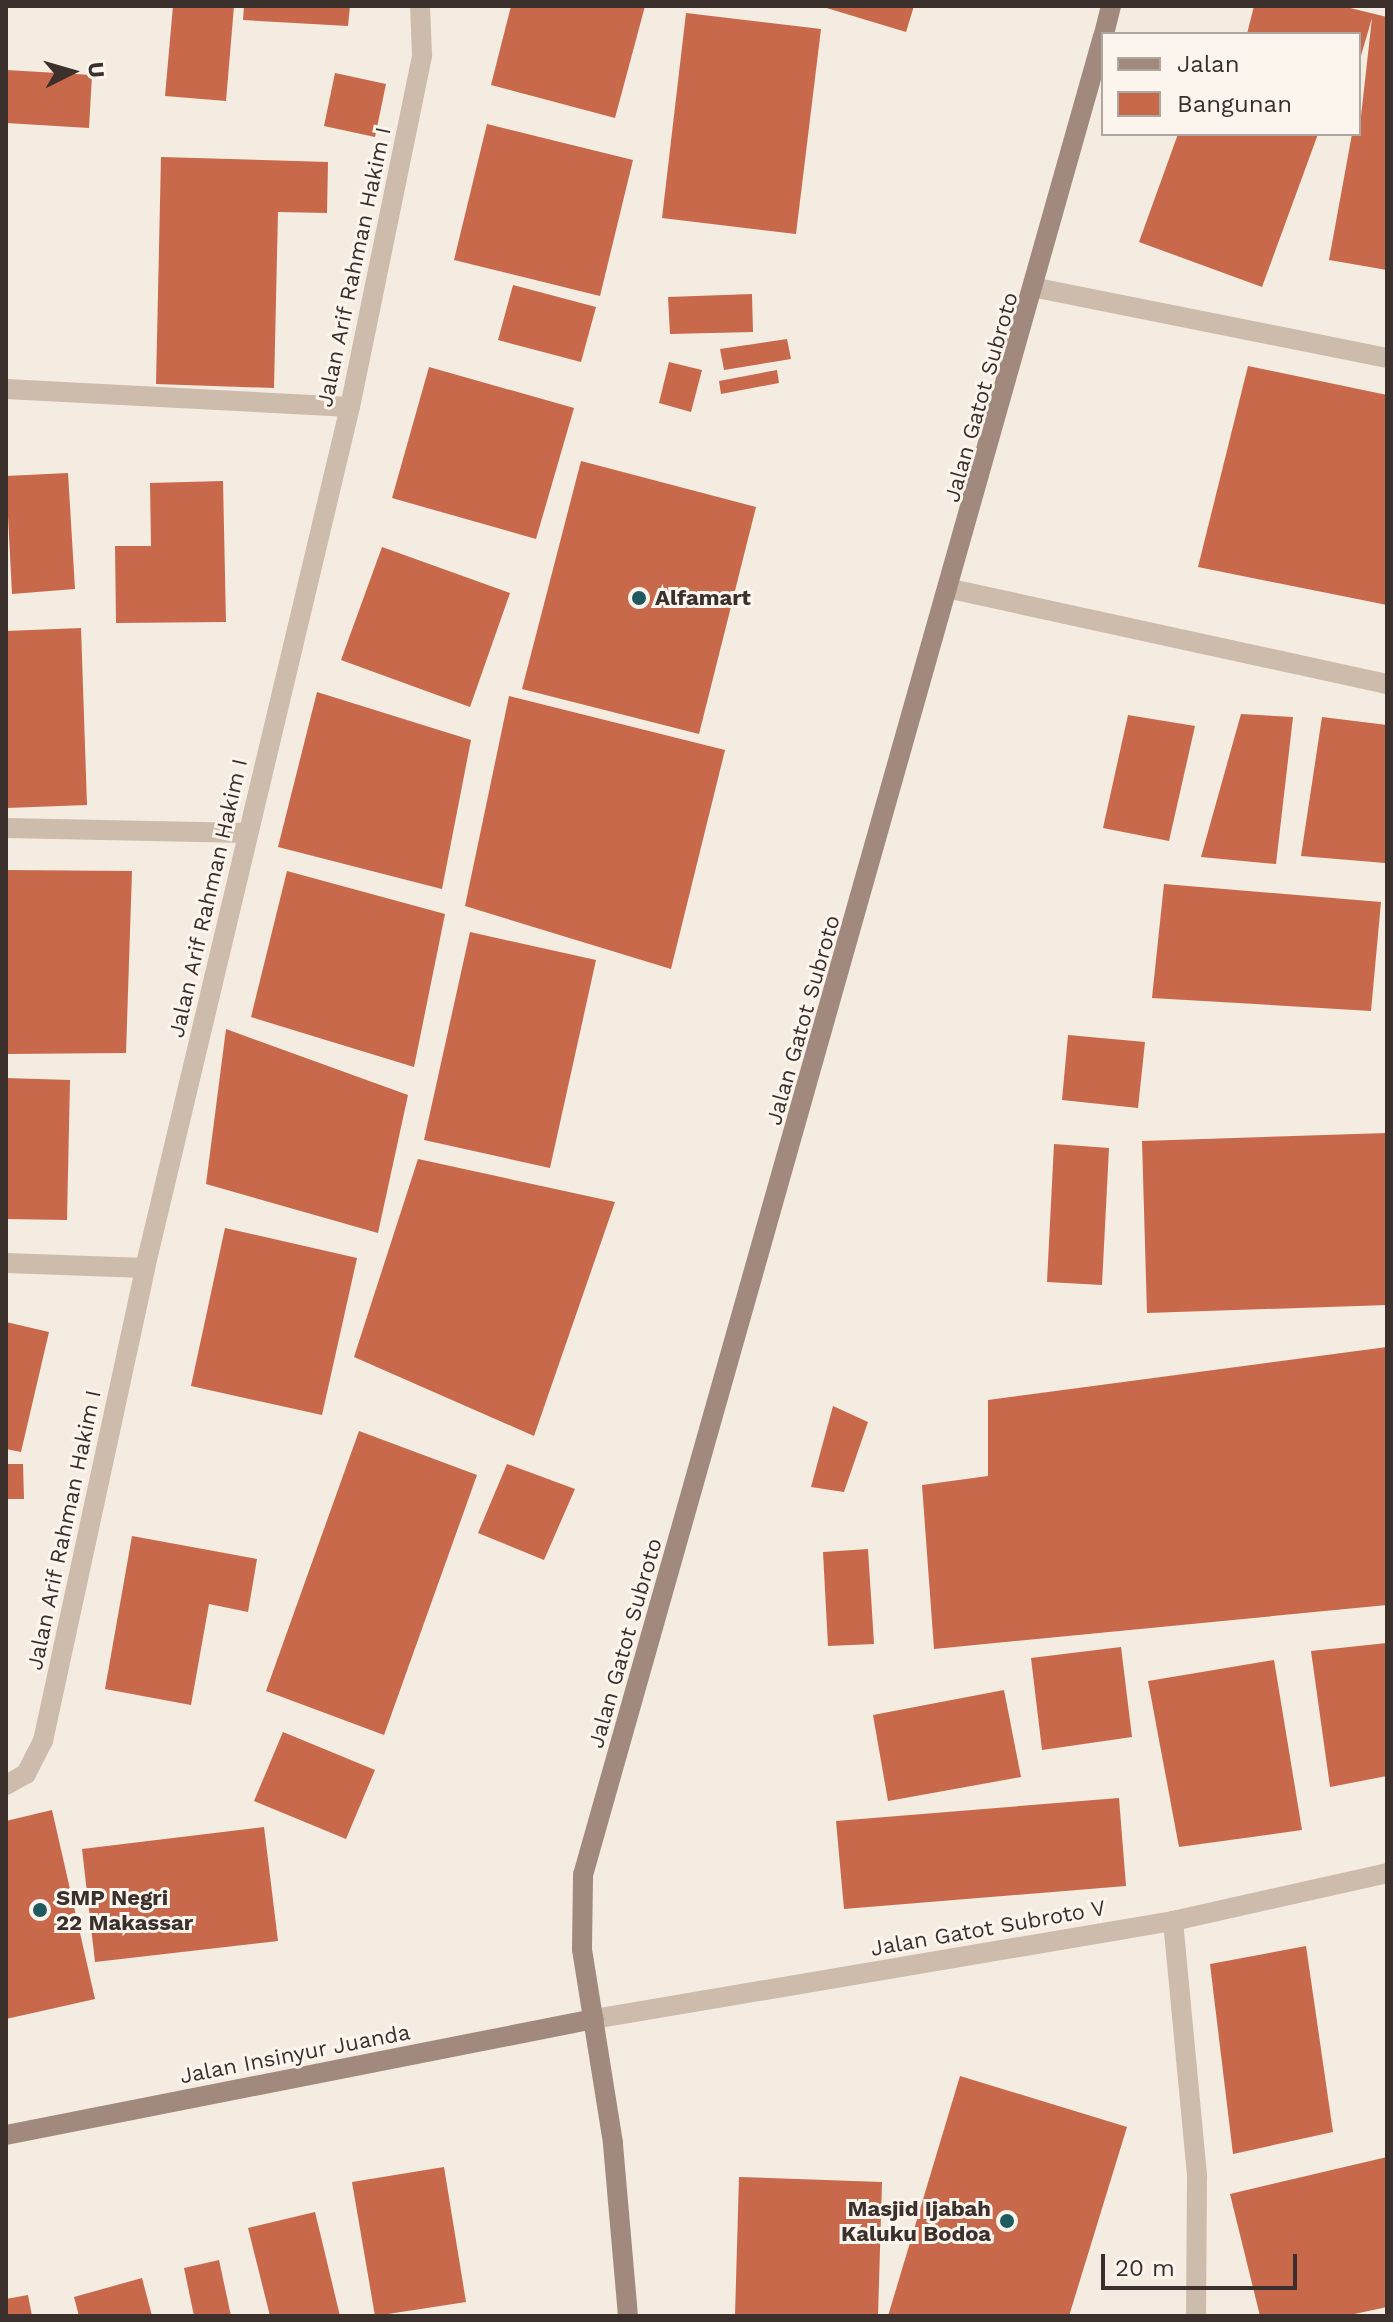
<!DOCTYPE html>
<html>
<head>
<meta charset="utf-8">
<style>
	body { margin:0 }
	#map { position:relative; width:1393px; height:2322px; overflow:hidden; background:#f4ebe1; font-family:"Work Sans",sans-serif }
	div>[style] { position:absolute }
	.building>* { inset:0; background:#c8694b }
	.street>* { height:20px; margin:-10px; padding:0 10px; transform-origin:10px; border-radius:10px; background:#cdbbac }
	.secondary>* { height:20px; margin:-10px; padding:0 10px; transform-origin:10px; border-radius:10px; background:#a18a7d }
	.dots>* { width:22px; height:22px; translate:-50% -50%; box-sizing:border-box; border:4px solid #fbf5ee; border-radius:50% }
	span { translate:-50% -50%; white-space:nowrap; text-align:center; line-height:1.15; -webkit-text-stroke:6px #fbf5ee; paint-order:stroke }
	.street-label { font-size:22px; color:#3b302b }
	.poi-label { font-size:22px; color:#3b302b; font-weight:700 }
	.left { translate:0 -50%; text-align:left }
	.right { translate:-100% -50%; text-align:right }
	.frame { position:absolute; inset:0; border:8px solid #3b302b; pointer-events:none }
	.legend { position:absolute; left:1101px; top:32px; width:260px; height:104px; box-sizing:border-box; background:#fbf5ee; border:2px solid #aea6a0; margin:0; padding:10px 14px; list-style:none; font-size:24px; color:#3b302b }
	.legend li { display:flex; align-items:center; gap:16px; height:40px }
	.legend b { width:40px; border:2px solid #aea6a0 }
	.north { position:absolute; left:32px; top:32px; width:80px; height:80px; -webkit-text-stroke:6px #fbf5ee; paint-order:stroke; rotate:85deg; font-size:22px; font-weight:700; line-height:32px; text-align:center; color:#3b302b }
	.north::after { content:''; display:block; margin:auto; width:28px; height:36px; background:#3b302b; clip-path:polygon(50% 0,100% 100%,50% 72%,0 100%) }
	.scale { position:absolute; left:1101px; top:2254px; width:196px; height:36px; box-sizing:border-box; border:4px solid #3b302b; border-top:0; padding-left:10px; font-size:24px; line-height:28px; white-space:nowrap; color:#3b302b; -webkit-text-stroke:6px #fbf5ee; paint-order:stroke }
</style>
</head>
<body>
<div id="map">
	<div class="building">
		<div style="clip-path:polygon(173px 6px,234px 6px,226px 101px,165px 96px)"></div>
		<div style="clip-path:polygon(244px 6px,350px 6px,348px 26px,243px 20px)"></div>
		<div style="clip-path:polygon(511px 6px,645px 6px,615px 118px,491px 85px)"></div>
		<div style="clip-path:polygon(820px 6px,914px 6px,906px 32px)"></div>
		<div style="clip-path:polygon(1254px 6px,1342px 6px,1387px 17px,1387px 270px,1329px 260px,1352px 134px,1359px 134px,1372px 18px,1360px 59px,1359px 34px,1247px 34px)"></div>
		<div style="clip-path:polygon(686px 13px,821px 29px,796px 234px,662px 218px)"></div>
		<div style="clip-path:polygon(6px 70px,92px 75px,89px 128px,6px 123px)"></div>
		<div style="clip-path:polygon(335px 73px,386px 84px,375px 137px,324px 126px)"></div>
		<div style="clip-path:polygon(487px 124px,633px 160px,600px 296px,454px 260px)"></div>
		<div style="clip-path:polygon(1178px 134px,1318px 134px,1262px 287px,1139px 242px)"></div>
		<div style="clip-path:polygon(161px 157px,328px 162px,327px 213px,278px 212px,274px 388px,156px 384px)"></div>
		<div style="clip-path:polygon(513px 285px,596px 307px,581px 362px,498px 340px)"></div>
		<div style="clip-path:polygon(752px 294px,753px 332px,670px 334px,668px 297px)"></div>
		<div style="clip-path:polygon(787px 339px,791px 359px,724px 370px,720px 349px)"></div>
		<div style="clip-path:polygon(669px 362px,702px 370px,691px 412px,659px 403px)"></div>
		<div style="clip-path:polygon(1248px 366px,1387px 395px,1387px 605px,1198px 567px)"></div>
		<div style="clip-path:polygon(429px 367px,574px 408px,536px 539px,392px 498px)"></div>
		<div style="clip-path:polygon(777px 370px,779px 383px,721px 394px,719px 381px)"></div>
		<div style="clip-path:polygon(581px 461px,756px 507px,699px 734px,522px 689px)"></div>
		<div style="clip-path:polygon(68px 473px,75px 589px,12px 594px,6px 476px)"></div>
		<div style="clip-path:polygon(223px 481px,226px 622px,116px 623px,115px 546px,151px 546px,150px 483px)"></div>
		<div style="clip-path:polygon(382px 547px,510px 593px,470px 707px,341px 660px)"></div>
		<div style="clip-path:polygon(81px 628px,87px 805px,6px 808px,6px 631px)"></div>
		<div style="clip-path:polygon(317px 692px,471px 740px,442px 889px,278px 847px)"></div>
		<div style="clip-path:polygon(509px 696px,725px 750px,671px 969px,465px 906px)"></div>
		<div style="clip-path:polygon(1241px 714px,1293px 717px,1276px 864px,1201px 857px)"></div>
		<div style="clip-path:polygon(1128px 715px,1195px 726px,1169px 841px,1103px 828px)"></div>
		<div style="clip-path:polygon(1322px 717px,1387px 725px,1385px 863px,1301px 856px)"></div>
		<div style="clip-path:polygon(6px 870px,132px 871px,126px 1053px,6px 1054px)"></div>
		<div style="clip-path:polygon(287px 871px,445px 914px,414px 1067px,251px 1017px)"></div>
		<div style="clip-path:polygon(1164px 884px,1381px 902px,1371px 1011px,1152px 998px)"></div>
		<div style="clip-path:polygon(470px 932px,596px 960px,550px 1168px,424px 1140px)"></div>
		<div style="clip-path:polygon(226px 1029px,408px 1095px,378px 1233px,206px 1184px)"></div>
		<div style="clip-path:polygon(1068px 1035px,1145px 1042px,1138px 1108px,1062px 1100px)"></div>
		<div style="clip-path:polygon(6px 1078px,70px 1080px,67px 1220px,6px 1219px)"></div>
		<div style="clip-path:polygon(1387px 1133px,1387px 1305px,1147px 1313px,1142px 1141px)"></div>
		<div style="clip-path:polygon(1054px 1144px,1109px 1148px,1102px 1285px,1047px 1282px)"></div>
		<div style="clip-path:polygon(418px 1159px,615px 1202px,534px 1436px,354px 1357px)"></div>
		<div style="clip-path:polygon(225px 1228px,357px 1258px,322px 1415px,191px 1386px)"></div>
		<div style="clip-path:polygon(6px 1322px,49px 1332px,21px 1452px,6px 1449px)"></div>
		<div style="clip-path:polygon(1387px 1347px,1387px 1605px,934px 1649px,922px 1485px,988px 1476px,988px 1400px)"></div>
		<div style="clip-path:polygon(833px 1406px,868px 1422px,844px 1492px,811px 1487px)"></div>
		<div style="clip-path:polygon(359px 1431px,477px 1475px,384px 1735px,266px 1691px)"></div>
		<div style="clip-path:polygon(6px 1464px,23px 1464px,24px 1499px,6px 1499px)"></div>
		<div style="clip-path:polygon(507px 1464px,575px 1489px,544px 1560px,478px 1533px)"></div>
		<div style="clip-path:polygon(132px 1536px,257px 1559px,248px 1612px,209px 1604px,191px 1705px,105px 1689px)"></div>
		<div style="clip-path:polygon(868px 1549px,874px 1644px,828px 1646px,823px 1552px)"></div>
		<div style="clip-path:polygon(1387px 1643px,1387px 1776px,1330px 1787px,1311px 1651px)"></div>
		<div style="clip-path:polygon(1121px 1647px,1132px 1737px,1042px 1750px,1031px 1658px)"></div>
		<div style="clip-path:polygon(1274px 1660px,1302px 1830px,1179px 1847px,1148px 1681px)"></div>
		<div style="clip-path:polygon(1004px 1690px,1021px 1777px,888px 1801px,873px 1715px)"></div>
		<div style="clip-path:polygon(283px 1732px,375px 1770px,346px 1839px,254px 1801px)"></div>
		<div style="clip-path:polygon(1119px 1798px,1126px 1886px,844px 1909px,836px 1821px)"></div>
		<div style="clip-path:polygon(52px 1810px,95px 1999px,6px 2019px,6px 1821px)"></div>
		<div style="clip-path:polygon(264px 1827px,278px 1941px,95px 1962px,82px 1849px)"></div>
		<div style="clip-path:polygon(1306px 1946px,1333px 2132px,1233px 2154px,1210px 1964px)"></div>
		<div style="clip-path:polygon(960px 2076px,1127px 2127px,1069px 2316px,888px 2316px)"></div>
		<div style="clip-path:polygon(1387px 2157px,1387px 2307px,1345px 2316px,1260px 2316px,1230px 2194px)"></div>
		<div style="clip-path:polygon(444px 2167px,466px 2302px,375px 2316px,352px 2182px)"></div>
		<div style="clip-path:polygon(739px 2177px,882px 2182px,878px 2316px,735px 2316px)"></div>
		<div style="clip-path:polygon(315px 2212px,340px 2316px,270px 2316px,248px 2228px)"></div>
		<div style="clip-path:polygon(219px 2260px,231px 2316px,194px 2316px,184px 2268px)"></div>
		<div style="clip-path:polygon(142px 2278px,152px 2316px,79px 2316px,74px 2297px)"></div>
		<div style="clip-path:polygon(28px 2295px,32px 2316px,6px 2316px,6px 2299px)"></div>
	</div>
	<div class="street">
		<div style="left:1037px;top:288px;width:357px;rotate:11.3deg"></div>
		<div style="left:6px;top:389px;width:344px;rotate:3deg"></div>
		<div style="left:951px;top:589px;width:446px;rotate:12.3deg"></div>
		<div style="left:6px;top:828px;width:242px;rotate:1.2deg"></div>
		<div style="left:6px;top:1263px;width:139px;rotate:2.1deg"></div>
		<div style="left:6px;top:1785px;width:23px;rotate:-29deg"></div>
		<div style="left:26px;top:1774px;width:37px;rotate:-63deg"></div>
		<div style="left:43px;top:1741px;width:484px;rotate:-77.8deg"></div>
		<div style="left:145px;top:1268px;width:885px;rotate:-76.61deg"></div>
		<div style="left:350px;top:407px;width:359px;rotate:-78.4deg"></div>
		<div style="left:422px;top:55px;width:49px;rotate:-92.3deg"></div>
		<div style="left:1173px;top:1921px;width:257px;rotate:84.6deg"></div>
		<div style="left:1197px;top:2177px;width:139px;rotate:90.4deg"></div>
		<div style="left:594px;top:2019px;width:587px;rotate:-9.61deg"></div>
		<div style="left:1173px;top:1921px;width:219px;rotate:-12.6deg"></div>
	</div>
	<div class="secondary">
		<div style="left:1104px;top:34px;width:29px;rotate:-76deg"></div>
		<div style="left:6px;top:2135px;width:599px;rotate:-11.16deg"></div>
		<div style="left:628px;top:2316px;width:174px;rotate:-95deg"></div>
		<div style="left:613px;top:2143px;width:196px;rotate:-99.1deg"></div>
		<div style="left:582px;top:1949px;width:74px;rotate:-89.2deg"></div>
		<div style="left:583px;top:1875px;width:1911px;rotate:-74.21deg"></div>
	</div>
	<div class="dots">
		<div style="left:639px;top:598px;background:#1f5a5e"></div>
		<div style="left:40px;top:1910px;background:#1f5a5e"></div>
		<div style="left:1007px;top:2221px;background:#1f5a5e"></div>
	</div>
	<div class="street-label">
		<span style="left:354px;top:267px;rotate:-78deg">Jalan Arif Rahman Hakim I</span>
		<span style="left:981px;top:397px;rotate:-74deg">Jalan Gatot Subroto</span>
		<span style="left:208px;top:898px;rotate:-77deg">Jalan Arif Rahman Hakim I</span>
		<span style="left:803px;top:1020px;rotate:-74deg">Jalan Gatot Subroto</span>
		<span style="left:64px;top:1530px;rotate:-78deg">Jalan Arif Rahman Hakim I</span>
		<span style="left:625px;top:1643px;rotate:-74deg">Jalan Gatot Subroto</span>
		<span style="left:988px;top:1928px;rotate:-10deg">Jalan Gatot Subroto V</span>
		<span style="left:295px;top:2054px;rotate:-11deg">Jalan Insinyur Juanda</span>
	</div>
	<div class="poi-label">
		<span class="left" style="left:655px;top:598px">Alfamart</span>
		<span class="left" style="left:56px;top:1910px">SMP Negri<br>22 Makassar</span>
		<span class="right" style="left:991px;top:2221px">Masjid Ijabah<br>Kaluku Bodoa</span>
	</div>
	<div class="frame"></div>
	<ul class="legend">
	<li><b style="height:10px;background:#a18a7d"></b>Jalan</li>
	<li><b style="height:22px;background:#c8694b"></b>Bangunan</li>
	</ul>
	<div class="north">U</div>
	<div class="scale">20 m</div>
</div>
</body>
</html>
